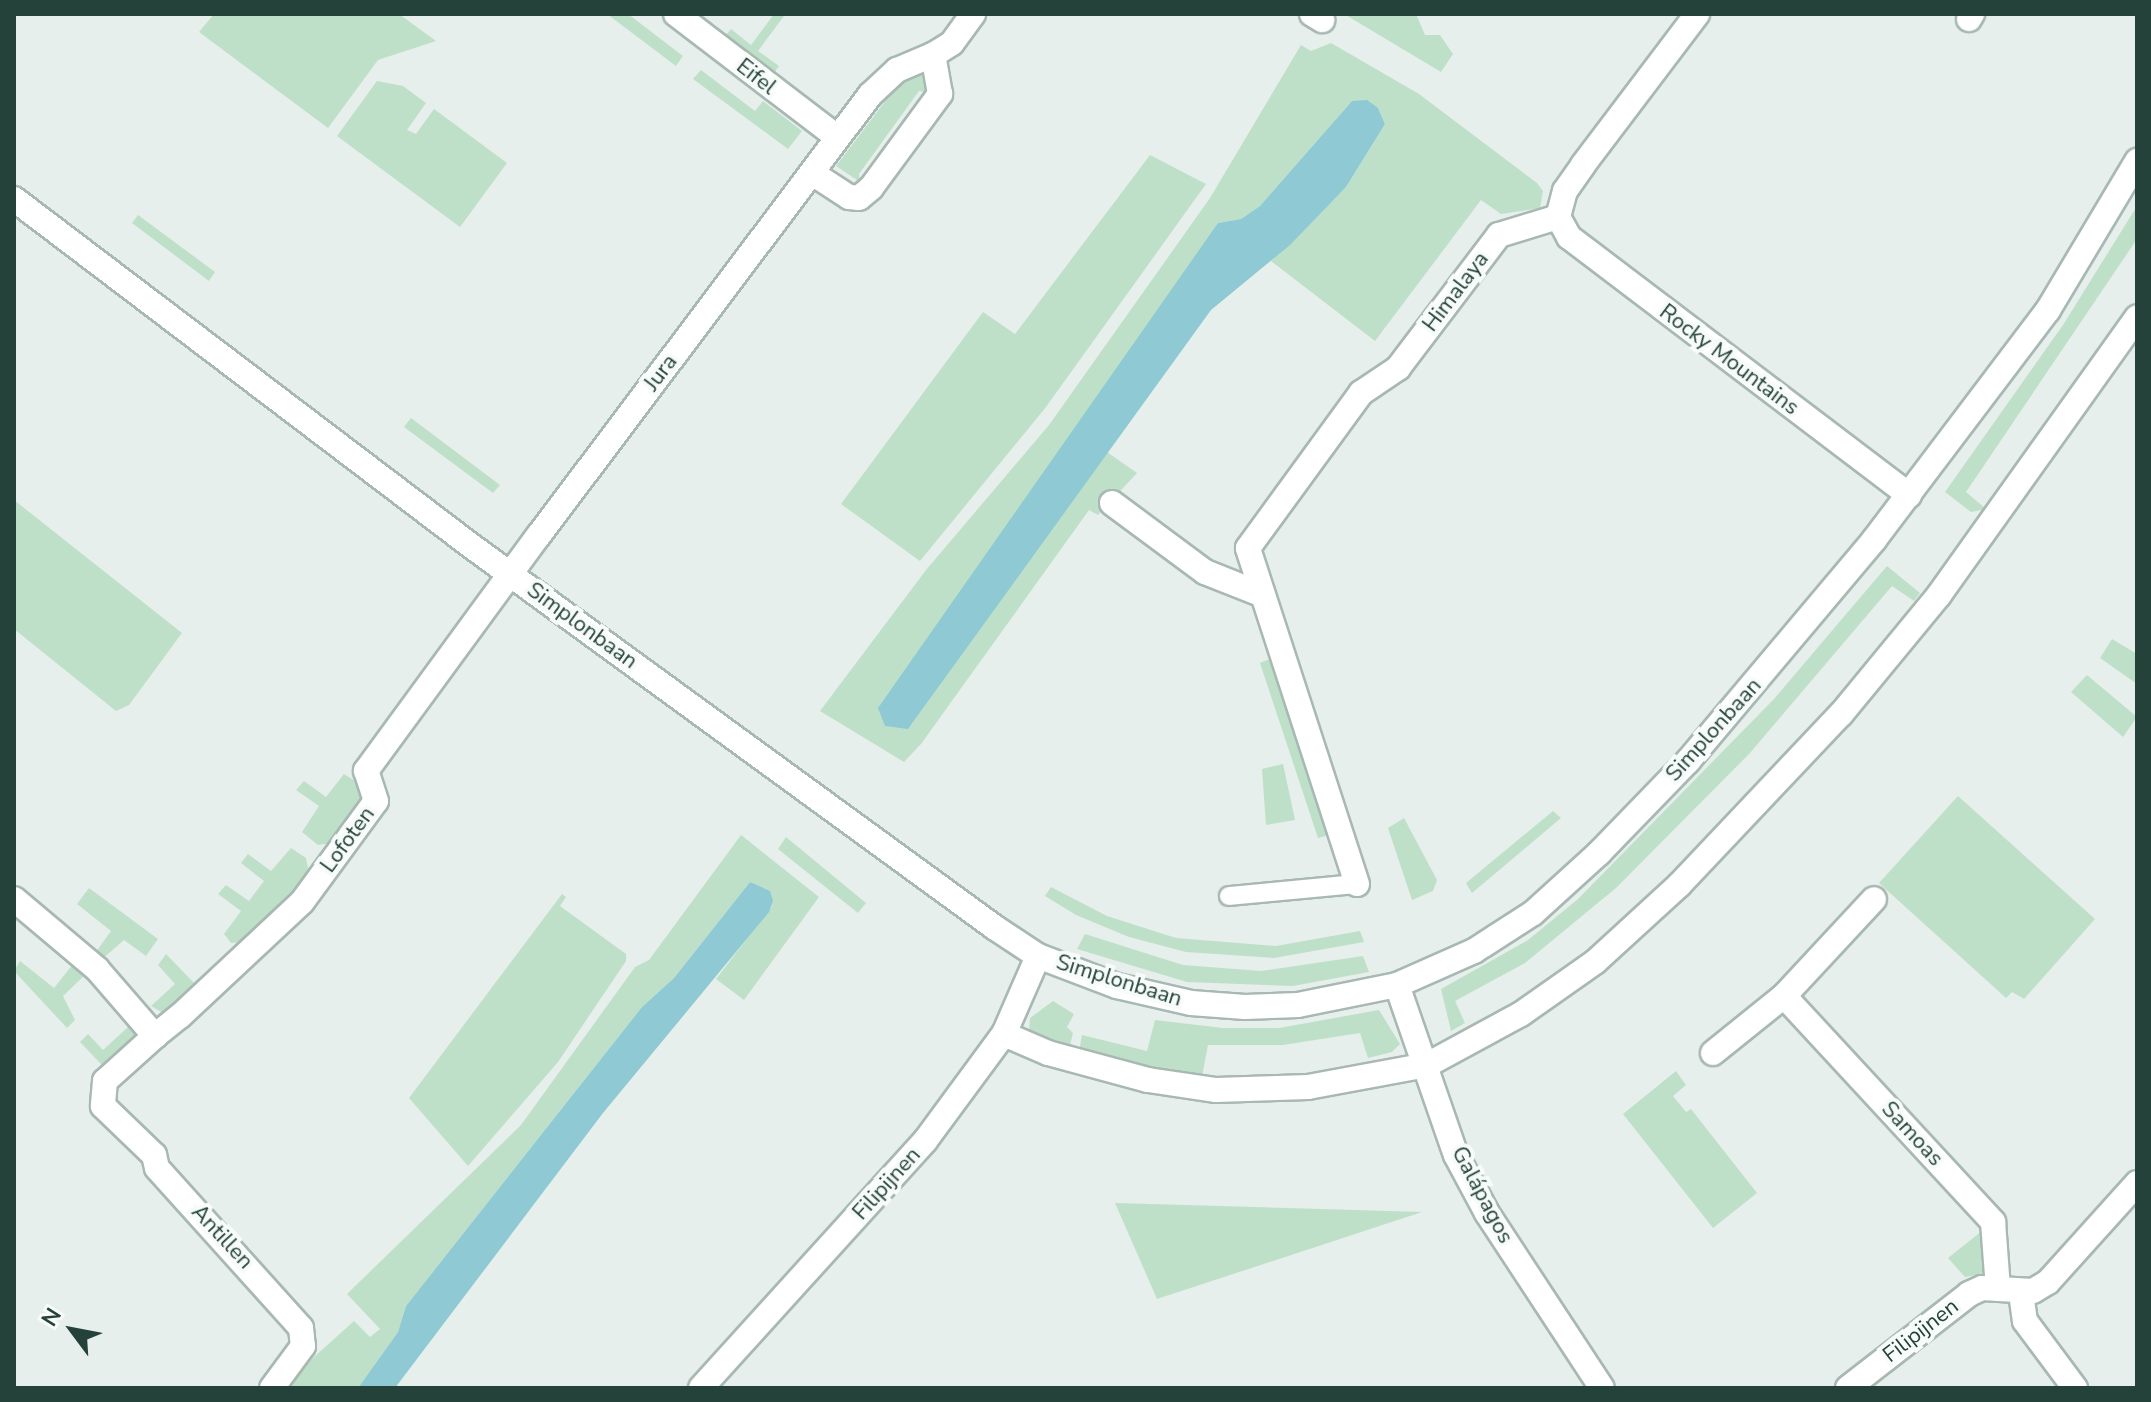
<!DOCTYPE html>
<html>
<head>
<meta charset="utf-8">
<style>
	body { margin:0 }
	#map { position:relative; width:2151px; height:1402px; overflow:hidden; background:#e6efeb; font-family:"Nunito Sans",sans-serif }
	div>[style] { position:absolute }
	.green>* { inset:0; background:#bfe0c8 }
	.water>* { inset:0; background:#8ec9d4 }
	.roads { filter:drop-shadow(2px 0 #a8b8b2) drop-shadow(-2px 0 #a8b8b2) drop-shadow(0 2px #a8b8b2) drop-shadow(0 -2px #a8b8b2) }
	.lane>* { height:18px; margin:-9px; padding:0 9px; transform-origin:9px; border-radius:9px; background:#fff }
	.street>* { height:24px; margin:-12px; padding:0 12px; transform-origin:12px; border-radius:12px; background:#fff }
	.secondary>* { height:24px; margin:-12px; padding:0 12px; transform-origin:12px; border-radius:12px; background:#fff }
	span { translate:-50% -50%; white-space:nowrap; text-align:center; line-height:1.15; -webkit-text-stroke:8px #f7fbf9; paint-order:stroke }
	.street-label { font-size:22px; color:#24423a }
	.frame { position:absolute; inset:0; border:16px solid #24423a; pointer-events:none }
	.north { position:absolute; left:32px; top:1290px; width:80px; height:80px; -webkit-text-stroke:6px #f7fbf9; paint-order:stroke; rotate:302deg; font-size:22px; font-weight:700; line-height:32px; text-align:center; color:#24423a }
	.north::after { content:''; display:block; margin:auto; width:28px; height:36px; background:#24423a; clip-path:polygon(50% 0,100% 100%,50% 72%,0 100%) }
</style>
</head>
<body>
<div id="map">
	<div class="green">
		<div style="clip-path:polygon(214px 14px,399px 14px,436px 41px,378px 60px,328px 128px,199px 32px)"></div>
		<div style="clip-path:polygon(607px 14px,628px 14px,683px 56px,676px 66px)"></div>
		<div style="clip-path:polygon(774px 14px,784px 16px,758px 51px,779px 66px,774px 73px,725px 36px,731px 29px,751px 45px)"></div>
		<div style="clip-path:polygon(1344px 14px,1416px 14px,1425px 35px,1440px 35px,1453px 54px,1441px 72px)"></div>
		<div style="clip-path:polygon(1331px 43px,1419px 94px,1537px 183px,1543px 191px,1540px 208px,1501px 214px,1481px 200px,1375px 341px,1271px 261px,1346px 187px,1385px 124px,1378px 108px,1352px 101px,1260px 206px,1241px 219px,1218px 223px,908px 729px,1107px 452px,1137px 473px,1098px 515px,1089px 510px,921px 744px,904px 762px,820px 711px,926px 570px,1049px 425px,1210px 198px,1301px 45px,1311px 51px)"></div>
		<div style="clip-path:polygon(701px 70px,755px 111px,763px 101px,802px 131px,788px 149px,693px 79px)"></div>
		<div style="clip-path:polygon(922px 72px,931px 93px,919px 91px,859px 174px,860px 182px,836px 166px,896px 87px)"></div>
		<div style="clip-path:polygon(377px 81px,403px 86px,426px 103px,407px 130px,416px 134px,434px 109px,507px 163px,460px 227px,337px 136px)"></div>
		<div style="clip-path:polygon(1150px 155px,1206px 184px,1046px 407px,920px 561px,841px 504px,983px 312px,1015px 334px)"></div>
		<div style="clip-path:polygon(2137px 206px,2137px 239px,1966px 492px,1986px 509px,1971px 512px,1945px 492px,2063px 325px)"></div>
		<div style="clip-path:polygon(138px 215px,215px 272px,209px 281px,132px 223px)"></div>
		<div style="clip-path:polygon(411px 418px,500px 485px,493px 493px,404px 427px)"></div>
		<div style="clip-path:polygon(14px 500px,182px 633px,129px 705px,116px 711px,14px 629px)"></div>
		<div style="clip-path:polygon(1887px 566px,1920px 593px,1914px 601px,1892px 586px,1750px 753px,1616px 888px,1525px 963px,1455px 1001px,1465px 1023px,1451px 1031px,1441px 989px,1528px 940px,1578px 899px,1774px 699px)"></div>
		<div style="clip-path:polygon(2112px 639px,2137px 654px,2137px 684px,2100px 658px)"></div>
		<div style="clip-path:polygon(1270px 659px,1329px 835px,1318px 838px,1260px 663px)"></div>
		<div style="clip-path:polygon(2087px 675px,2137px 717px,2123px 737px,2071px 692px)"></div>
		<div style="clip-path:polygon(1283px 764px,1295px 820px,1266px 825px,1262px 769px)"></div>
		<div style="clip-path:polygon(344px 774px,363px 786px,365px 797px,331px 843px,318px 845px,302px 832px,319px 806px,296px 790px,304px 781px,326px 797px)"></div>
		<div style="clip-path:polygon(1958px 796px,2095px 919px,2024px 999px,2012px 992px,2006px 998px,1879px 883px)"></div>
		<div style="clip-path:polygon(1553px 811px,1561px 818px,1472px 893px,1466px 883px)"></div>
		<div style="clip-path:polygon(1404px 818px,1437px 880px,1433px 891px,1412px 900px,1388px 828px)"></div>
		<div style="clip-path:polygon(741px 835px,819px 897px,744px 1000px,716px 979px,772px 906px,750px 882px,674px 978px,642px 1007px,406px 1306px,398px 1332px,358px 1388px,287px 1388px,303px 1367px,354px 1321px,370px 1337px,380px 1329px,347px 1294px,521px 1125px,635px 967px,649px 960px)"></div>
		<div style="clip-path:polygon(786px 837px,866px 903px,858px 913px,778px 849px)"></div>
		<div style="clip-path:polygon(291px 848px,306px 858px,309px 873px,286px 903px,244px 942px,231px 943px,224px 934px,241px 911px,218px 894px,226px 885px,249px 901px,264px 881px,241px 863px,248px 854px,271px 871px)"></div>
		<div style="clip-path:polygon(1051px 887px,1107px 916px,1176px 938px,1276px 946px,1360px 931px,1364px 942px,1274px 958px,1186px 952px,1129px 937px,1076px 915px,1045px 896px)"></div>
		<div style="clip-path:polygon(89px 888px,158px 939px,146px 956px,124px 940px,100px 961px,93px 956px,111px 931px,77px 904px)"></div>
		<div style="clip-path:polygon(562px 894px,566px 897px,560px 906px,626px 954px,626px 961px,558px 1062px,468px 1166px,409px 1098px)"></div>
		<div style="clip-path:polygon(1085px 934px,1183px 965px,1261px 971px,1363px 956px,1369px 972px,1293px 986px,1187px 982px,1077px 949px)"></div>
		<div style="clip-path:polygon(166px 954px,197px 986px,163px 1013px,151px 1006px,175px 984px,158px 965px)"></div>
		<div style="clip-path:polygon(20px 961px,54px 988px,73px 964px,86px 974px,63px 996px,75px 1020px,67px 1028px,14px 971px)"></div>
		<div style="clip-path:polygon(1053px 1001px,1074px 1014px,1067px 1027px,1073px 1033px,1069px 1049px,1029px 1031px,1030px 1018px)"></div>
		<div style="clip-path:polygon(1379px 1010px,1400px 1044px,1392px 1052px,1368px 1058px,1360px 1033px,1283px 1045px,1208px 1045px,1202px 1077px,1079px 1052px,1082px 1035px,1147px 1051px,1155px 1020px,1223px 1028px,1279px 1028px)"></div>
		<div style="clip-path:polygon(128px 1027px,137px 1035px,103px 1066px,80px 1042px,88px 1034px,103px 1050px)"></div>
		<div style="clip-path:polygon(1676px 1071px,1686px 1085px,1673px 1096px,1686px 1112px,1691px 1109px,1757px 1193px,1713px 1228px,1623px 1114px)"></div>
		<div style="clip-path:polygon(1115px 1203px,1422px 1212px,1157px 1299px)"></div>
		<div style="clip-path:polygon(1982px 1231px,1986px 1273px,1965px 1277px,1948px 1258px)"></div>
	</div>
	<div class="water">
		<div style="clip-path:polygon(1367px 100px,1378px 108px,1385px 124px,1346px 187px,1290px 245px,1211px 310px,908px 729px,885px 726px,878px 708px,1218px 223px,1241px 219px,1260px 206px,1352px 101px)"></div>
		<div style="clip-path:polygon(750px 882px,770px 891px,773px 901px,769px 912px,603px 1113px,395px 1388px,358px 1388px,398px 1332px,406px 1306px,642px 1007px,674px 978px)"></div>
	</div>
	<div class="roads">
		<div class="lane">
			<div style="left:1229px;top:896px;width:129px;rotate:-5.4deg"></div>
		</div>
		<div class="street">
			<div style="left:676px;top:14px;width:203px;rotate:37.4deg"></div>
			<div style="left:1312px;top:14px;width:12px;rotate:31deg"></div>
			<div style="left:1969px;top:19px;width:6px;rotate:-59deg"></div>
			<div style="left:812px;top:173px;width:44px;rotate:33deg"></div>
			<div style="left:849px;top:197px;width:10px;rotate:6deg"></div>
			<div style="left:859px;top:198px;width:16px;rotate:-40deg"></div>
			<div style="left:871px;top:188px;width:117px;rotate:-53.7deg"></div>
			<div style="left:940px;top:94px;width:40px;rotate:-100deg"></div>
			<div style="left:933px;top:55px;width:22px;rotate:-32deg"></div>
			<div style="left:952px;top:43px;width:36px;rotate:-54deg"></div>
			<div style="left:1558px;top:217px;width:23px;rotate:61deg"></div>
			<div style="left:1569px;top:237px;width:427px;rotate:37.2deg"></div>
			<div style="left:1558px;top:217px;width:27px;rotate:-75deg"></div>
			<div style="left:1565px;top:191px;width:32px;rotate:-55deg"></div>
			<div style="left:1583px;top:165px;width:189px;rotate:-52.9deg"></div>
			<div style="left:1112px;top:503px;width:116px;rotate:36.6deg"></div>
			<div style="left:1205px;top:572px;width:62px;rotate:21.6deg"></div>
			<div style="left:1357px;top:884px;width:353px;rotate:-108deg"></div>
			<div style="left:1248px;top:548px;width:192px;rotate:-53.9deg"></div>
			<div style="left:1361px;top:393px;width:45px;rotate:-34deg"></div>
			<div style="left:1398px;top:368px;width:167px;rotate:-52.8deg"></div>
			<div style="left:1499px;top:235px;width:62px;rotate:-17deg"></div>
			<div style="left:14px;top:899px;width:109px;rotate:40.1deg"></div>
			<div style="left:97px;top:969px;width:89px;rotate:49.1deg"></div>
			<div style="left:155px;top:1036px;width:32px;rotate:-39deg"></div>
			<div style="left:180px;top:1016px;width:167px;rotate:-43.1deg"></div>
			<div style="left:302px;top:902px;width:125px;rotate:-53.8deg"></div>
			<div style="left:376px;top:801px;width:32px;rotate:-108deg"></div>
			<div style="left:366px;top:771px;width:293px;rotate:-53.8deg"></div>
			<div style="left:539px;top:535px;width:551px;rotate:-53.05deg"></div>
			<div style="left:870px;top:95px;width:37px;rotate:-43deg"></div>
			<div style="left:897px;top:70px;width:39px;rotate:-23deg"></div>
			<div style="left:1397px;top:985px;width:180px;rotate:70.9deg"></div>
			<div style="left:1456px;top:1155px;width:66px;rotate:61.9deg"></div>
			<div style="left:1487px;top:1213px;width:209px;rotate:56.7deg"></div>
			<div style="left:1784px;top:996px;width:308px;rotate:47.2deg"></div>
			<div style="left:1993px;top:1222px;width:67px;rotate:85.7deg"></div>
			<div style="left:1004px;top:1034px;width:48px;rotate:23.4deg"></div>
			<div style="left:1048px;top:1053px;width:104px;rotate:15.1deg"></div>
			<div style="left:1148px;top:1080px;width:69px;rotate:8.4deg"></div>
			<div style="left:1216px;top:1090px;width:92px;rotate:-1.9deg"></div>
			<div style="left:1308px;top:1087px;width:121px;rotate:-10.5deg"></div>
			<div style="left:1427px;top:1065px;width:107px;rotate:-28.5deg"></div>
			<div style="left:1521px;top:1014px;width:90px;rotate:-35.1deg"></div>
			<div style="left:1595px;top:962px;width:115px;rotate:-42.5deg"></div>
			<div style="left:1680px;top:884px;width:234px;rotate:-46.6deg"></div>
			<div style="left:1841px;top:714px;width:154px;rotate:-50.5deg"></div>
			<div style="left:1939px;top:595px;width:341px;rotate:-54.5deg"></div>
			<div style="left:155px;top:1036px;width:67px;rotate:138deg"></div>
			<div style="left:105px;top:1081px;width:25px;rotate:95deg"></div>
			<div style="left:103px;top:1106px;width:71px;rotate:43.9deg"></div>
			<div style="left:154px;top:1155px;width:13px;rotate:77deg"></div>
			<div style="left:157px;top:1168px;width:215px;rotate:48deg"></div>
			<div style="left:301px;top:1328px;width:18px;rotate:84deg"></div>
			<div style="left:303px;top:1346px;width:52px;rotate:126.4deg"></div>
			<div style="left:1713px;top:1053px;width:91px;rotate:-38.8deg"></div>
			<div style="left:1784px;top:996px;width:132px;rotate:-47.1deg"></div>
			<div style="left:2021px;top:1293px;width:28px;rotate:82deg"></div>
			<div style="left:2025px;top:1321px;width:84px;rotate:53.3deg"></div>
			<div style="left:701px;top:1388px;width:333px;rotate:-47.8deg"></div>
			<div style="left:925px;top:1141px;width:133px;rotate:-53.6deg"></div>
			<div style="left:1004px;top:1034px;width:85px;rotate:-66.4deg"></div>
			<div style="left:1848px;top:1388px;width:153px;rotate:-37.8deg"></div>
			<div style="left:1969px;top:1294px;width:14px;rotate:-25deg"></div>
			<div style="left:1982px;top:1288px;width:51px;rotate:3.4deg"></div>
			<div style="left:2033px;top:1291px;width:17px;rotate:-31deg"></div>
			<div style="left:2048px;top:1282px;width:133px;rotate:-48deg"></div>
		</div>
		<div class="secondary">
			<div style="left:14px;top:199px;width:572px;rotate:37.19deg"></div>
			<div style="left:470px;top:545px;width:648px;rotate:36.09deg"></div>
			<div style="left:994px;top:927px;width:53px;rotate:33.4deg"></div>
			<div style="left:1038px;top:956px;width:85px;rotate:20.8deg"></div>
			<div style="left:1117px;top:986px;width:76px;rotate:12.9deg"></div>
			<div style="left:1191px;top:1003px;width:54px;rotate:4.2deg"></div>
			<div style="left:1245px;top:1007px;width:53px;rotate:-2.2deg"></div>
			<div style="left:1298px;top:1005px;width:101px;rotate:-11.4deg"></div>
			<div style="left:1397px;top:985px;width:84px;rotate:-23.8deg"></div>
			<div style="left:1474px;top:951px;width:70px;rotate:-32.8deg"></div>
			<div style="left:1533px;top:913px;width:89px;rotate:-42.3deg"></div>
			<div style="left:1599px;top:853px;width:128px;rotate:-45.9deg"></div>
			<div style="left:1688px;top:761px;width:289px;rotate:-49.9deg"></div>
			<div style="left:1874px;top:540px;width:288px;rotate:-52.9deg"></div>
			<div style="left:2048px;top:310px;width:174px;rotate:-59.1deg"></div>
		</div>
	</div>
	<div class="street-label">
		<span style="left:756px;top:77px;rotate:38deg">Eifel</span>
		<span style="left:1456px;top:292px;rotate:-53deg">Himalaya</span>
		<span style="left:1729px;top:360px;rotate:37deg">Rocky Mountains</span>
		<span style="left:661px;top:373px;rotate:-53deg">Jura</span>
		<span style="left:582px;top:626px;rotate:36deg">Simplonbaan</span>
		<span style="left:1714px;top:730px;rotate:-48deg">Simplonbaan</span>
		<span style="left:348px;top:840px;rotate:-54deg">Lofoten</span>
		<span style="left:1119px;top:981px;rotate:17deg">Simplonbaan</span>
		<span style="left:1912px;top:1134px;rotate:47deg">Samoas</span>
		<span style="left:887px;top:1184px;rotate:-48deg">Filipijnen</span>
		<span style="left:1482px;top:1195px;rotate:62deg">Galápagos</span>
		<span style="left:222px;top:1237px;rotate:47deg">Antillen</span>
		<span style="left:1921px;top:1331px;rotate:-38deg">Filipijnen</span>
	</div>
	<div class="frame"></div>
	<div class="north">N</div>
</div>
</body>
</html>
